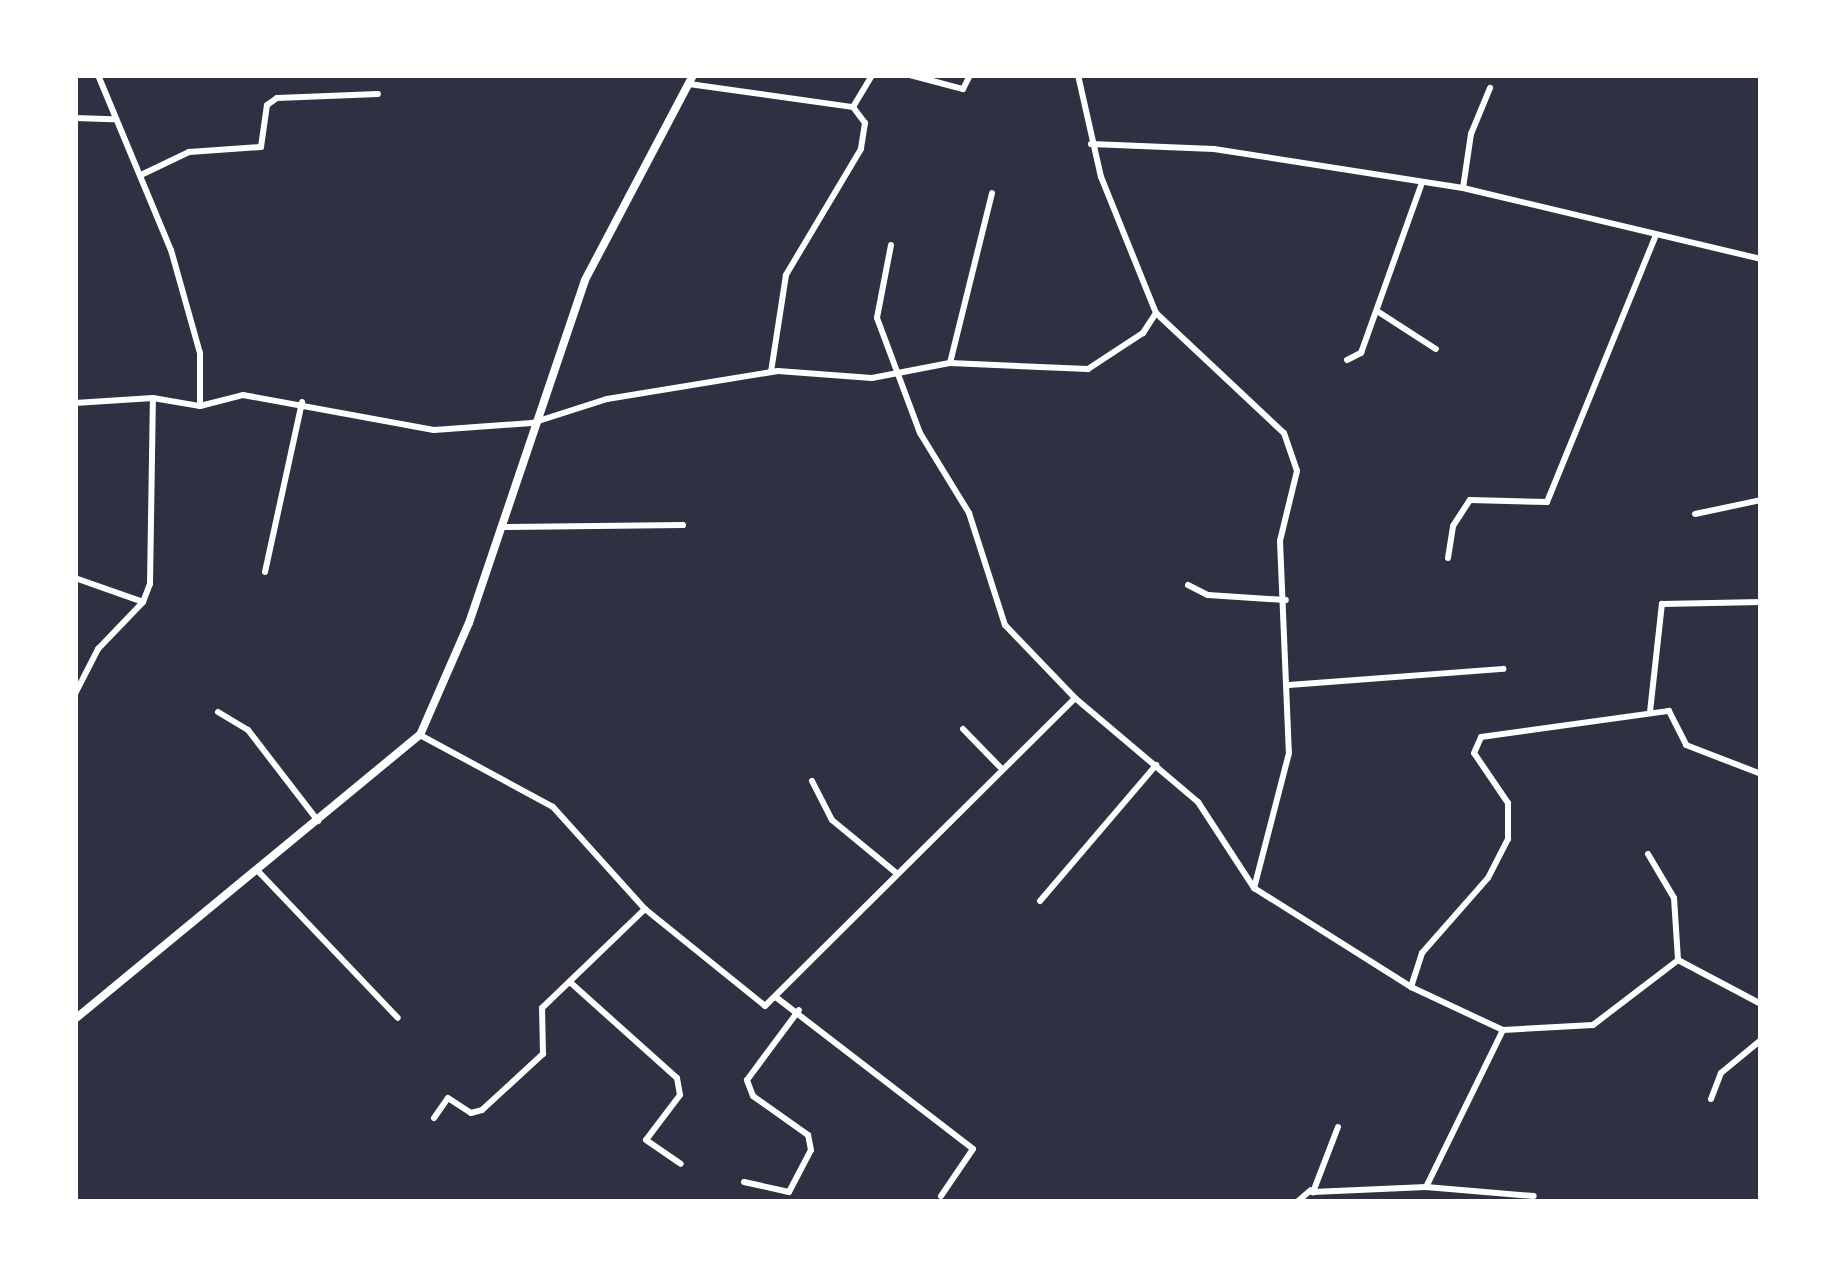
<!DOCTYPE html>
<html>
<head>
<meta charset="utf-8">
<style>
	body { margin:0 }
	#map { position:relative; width:1836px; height:1277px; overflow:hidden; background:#2d3142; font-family:"DejaVu Sans",sans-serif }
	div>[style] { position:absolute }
	.minor>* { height:6px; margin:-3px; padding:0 3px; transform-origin:3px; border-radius:3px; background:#fff }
	.tertiary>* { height:8px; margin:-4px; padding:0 4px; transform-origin:4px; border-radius:4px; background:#fff }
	span { translate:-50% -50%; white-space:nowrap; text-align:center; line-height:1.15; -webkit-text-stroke:10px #fff; paint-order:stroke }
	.frame { position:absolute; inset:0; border:78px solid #fff; pointer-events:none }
</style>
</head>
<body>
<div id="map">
	<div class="minor">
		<div style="left:98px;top:75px;width:190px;rotate:67.4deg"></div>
		<div style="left:171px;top:250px;width:107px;rotate:74.3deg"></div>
		<div style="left:200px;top:353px;width:53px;rotate:90deg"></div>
		<div style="left:910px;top:75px;width:55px;rotate:14.8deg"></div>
		<div style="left:963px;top:89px;width:16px;rotate:-63deg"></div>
		<div style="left:689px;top:84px;width:166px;rotate:8deg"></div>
		<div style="left:853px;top:107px;width:20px;rotate:53deg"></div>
		<div style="left:865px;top:123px;width:26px;rotate:99deg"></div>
		<div style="left:861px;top:149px;width:147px;rotate:120.8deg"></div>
		<div style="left:786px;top:275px;width:98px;rotate:98.8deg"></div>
		<div style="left:853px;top:107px;width:37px;rotate:-59deg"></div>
		<div style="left:75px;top:118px;width:38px;rotate:2deg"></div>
		<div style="left:1091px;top:144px;width:123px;rotate:2.3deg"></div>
		<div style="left:1214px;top:149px;width:252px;rotate:8.9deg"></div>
		<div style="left:1463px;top:188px;width:306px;rotate:13.4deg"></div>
		<div style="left:143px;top:174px;width:51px;rotate:-25.6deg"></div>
		<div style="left:189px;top:152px;width:72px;rotate:-4deg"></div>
		<div style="left:261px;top:147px;width:42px;rotate:-81.9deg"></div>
		<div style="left:267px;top:105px;width:12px;rotate:-35deg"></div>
		<div style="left:277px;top:98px;width:101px;rotate:-2.3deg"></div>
		<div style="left:1463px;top:188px;width:55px;rotate:-81.6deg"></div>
		<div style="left:1471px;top:134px;width:50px;rotate:-67.6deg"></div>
		<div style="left:891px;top:245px;width:74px;rotate:100.9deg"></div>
		<div style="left:877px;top:318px;width:123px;rotate:69.5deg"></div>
		<div style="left:920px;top:433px;width:94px;rotate:58.5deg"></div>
		<div style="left:969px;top:513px;width:118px;rotate:72.2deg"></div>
		<div style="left:1005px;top:625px;width:101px;rotate:46.2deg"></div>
		<div style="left:1075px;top:698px;width:161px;rotate:40.2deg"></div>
		<div style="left:1198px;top:802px;width:103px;rotate:56.9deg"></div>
		<div style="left:1254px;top:888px;width:186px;rotate:32.2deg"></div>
		<div style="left:1411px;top:987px;width:102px;rotate:25.1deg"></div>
		<div style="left:1503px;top:1030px;width:90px;rotate:-3.2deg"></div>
		<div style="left:1593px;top:1025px;width:107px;rotate:-37.4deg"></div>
		<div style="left:1678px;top:960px;width:94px;rotate:27.9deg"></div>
		<div style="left:1377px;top:311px;width:70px;rotate:32.8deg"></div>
		<div style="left:1156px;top:313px;width:175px;rotate:43.2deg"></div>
		<div style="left:1284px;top:433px;width:40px;rotate:71.1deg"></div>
		<div style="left:1297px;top:471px;width:72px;rotate:103.7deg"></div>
		<div style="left:1280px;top:541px;width:212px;rotate:87.6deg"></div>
		<div style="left:1289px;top:753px;width:139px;rotate:104.5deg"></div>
		<div style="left:1347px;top:360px;width:16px;rotate:-27deg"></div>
		<div style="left:1361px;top:353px;width:178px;rotate:-70.3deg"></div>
		<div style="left:950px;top:363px;width:175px;rotate:-76.1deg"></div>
		<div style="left:75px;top:403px;width:78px;rotate:-3.7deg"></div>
		<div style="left:153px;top:398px;width:48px;rotate:9.7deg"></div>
		<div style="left:200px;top:406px;width:44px;rotate:-14.3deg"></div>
		<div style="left:243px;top:395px;width:194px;rotate:10.4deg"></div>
		<div style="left:434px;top:430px;width:98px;rotate:-4.1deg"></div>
		<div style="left:532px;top:423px;width:79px;rotate:-17.7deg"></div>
		<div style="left:607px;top:399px;width:173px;rotate:-9.3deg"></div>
		<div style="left:778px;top:371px;width:94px;rotate:4.3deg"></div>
		<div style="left:872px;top:378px;width:79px;rotate:-10.9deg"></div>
		<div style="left:950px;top:363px;width:138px;rotate:2.5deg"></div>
		<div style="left:1088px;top:369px;width:66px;rotate:-33.2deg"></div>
		<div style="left:1143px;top:333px;width:24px;rotate:-57deg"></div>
		<div style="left:1156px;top:313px;width:147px;rotate:-112deg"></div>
		<div style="left:1101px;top:177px;width:105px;rotate:-102.7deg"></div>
		<div style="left:1695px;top:514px;width:67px;rotate:-12deg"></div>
		<div style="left:502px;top:527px;width:181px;rotate:-0.6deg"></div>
		<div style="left:1448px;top:558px;width:32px;rotate:-81deg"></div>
		<div style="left:1453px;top:526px;width:31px;rotate:-57deg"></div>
		<div style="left:1470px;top:500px;width:77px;rotate:1.5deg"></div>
		<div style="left:1547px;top:502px;width:288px;rotate:-67.8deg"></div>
		<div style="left:265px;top:572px;width:174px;rotate:-77.7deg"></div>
		<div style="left:75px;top:578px;width:72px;rotate:19.4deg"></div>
		<div style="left:1188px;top:585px;width:22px;rotate:27deg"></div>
		<div style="left:1208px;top:595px;width:78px;rotate:3.7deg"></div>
		<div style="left:1289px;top:685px;width:215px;rotate:-4.3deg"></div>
		<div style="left:75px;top:694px;width:51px;rotate:-62.9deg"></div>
		<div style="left:98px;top:649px;width:65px;rotate:-46.2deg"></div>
		<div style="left:143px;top:602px;width:19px;rotate:-69deg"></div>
		<div style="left:150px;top:584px;width:184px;rotate:-89.1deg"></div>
		<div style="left:218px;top:712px;width:35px;rotate:31deg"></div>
		<div style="left:248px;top:730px;width:115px;rotate:52.4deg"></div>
		<div style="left:1650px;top:712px;width:109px;rotate:-83.7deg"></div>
		<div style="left:1662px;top:604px;width:99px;rotate:-1.2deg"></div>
		<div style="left:963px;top:729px;width:53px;rotate:45.8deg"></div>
		<div style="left:420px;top:735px;width:151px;rotate:28.4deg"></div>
		<div style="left:553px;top:807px;width:137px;rotate:48deg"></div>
		<div style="left:645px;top:909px;width:154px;rotate:38.9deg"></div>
		<div style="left:765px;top:1006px;width:437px;rotate:-44.8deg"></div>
		<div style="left:812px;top:781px;width:44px;rotate:62.9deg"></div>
		<div style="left:832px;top:820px;width:82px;rotate:39.5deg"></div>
		<div style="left:1648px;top:854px;width:51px;rotate:59.4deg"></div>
		<div style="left:1674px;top:898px;width:62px;rotate:86.3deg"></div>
		<div style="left:257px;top:870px;width:204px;rotate:46.4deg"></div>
		<div style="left:1040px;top:901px;width:179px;rotate:-49.5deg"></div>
		<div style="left:571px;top:983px;width:142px;rotate:41.9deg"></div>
		<div style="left:677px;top:1078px;width:17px;rotate:80deg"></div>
		<div style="left:680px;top:1095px;width:56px;rotate:127.1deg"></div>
		<div style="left:646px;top:1140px;width:42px;rotate:34.4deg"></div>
		<div style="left:1411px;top:987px;width:36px;rotate:-72deg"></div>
		<div style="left:1422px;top:953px;width:100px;rotate:-48.7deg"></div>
		<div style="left:1488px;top:878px;width:44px;rotate:-62.9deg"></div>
		<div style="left:1508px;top:839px;width:36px;rotate:-90deg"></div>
		<div style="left:1508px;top:803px;width:60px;rotate:-124.2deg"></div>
		<div style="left:1474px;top:753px;width:17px;rotate:-66deg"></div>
		<div style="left:1481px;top:737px;width:190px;rotate:-7.9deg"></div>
		<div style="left:1669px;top:711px;width:38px;rotate:63deg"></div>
		<div style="left:1686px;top:745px;width:80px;rotate:21.1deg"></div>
		<div style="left:777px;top:998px;width:247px;rotate:37.6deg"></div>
		<div style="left:973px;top:1149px;width:57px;rotate:124.2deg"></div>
		<div style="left:1503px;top:1030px;width:175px;rotate:116.1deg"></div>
		<div style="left:1426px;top:1187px;width:108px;rotate:4.8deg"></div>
		<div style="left:1711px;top:1099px;width:28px;rotate:-69deg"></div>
		<div style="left:1721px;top:1073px;width:52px;rotate:-39.5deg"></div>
		<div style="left:434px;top:1118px;width:24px;rotate:-55deg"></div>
		<div style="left:448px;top:1098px;width:27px;rotate:33deg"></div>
		<div style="left:471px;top:1113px;width:11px;rotate:-15deg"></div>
		<div style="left:482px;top:1110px;width:83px;rotate:-42.6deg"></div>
		<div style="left:543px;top:1054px;width:46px;rotate:-91.2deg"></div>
		<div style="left:542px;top:1008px;width:143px;rotate:-43.9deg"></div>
		<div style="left:1338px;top:1127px;width:70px;rotate:111deg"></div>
		<div style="left:1313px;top:1192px;width:113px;rotate:-2.5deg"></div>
		<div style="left:744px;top:1182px;width:46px;rotate:12.5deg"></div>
		<div style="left:789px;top:1192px;width:47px;rotate:-62.4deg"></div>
		<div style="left:811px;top:1150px;width:15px;rotate:-101deg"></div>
		<div style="left:808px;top:1135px;width:67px;rotate:-144.7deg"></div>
		<div style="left:753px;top:1096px;width:17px;rotate:-111deg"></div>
		<div style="left:747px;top:1080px;width:87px;rotate:-53.4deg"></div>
		<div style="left:1297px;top:1202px;width:18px;rotate:-41deg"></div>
	</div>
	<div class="tertiary">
		<div style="left:75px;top:1019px;width:447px;rotate:-39.5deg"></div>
		<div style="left:420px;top:735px;width:122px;rotate:-66.4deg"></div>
		<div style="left:469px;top:623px;width:362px;rotate:-71.3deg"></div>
		<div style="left:585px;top:280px;width:232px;rotate:-62.2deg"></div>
	</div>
	<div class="frame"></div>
</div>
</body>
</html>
